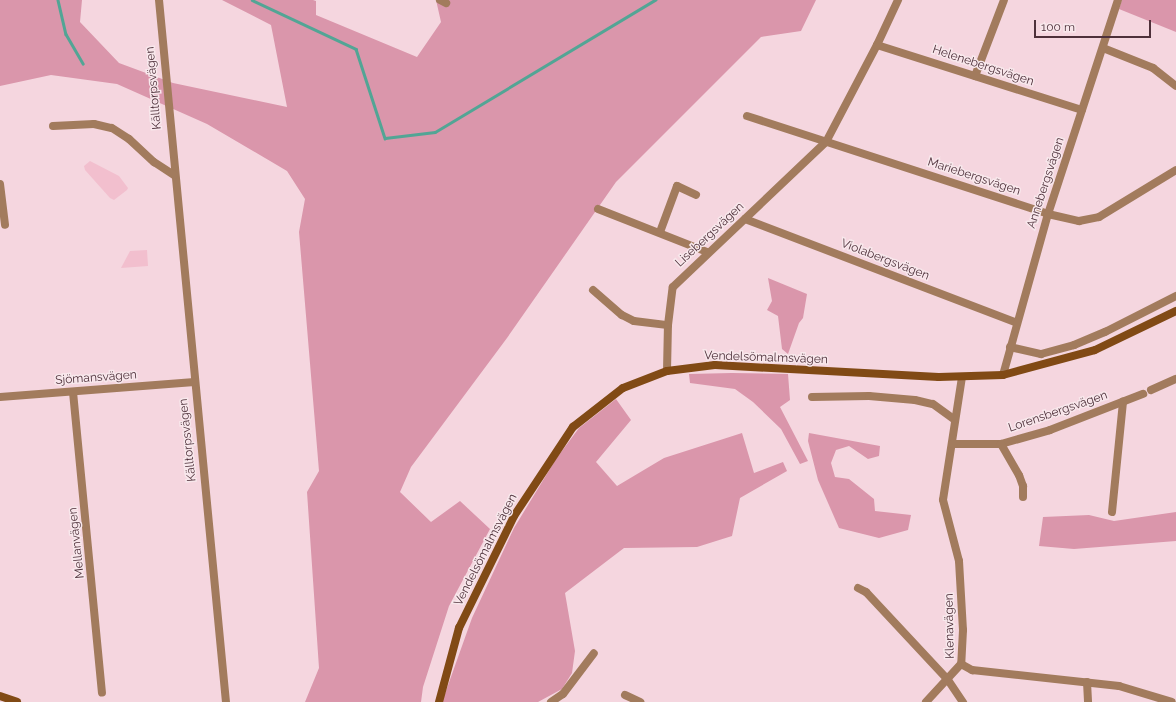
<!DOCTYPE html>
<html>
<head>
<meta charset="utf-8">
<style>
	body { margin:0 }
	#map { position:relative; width:1176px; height:702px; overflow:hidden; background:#f5d6df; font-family:Raleway,sans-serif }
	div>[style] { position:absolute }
	.green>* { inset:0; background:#f2bfce }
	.forest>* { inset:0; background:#da96ab }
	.stream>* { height:2.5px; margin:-1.25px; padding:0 1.25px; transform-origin:1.25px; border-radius:1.25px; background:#52a595 }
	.street>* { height:8px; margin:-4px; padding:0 4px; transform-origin:4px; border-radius:4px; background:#a27b5d }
	.secondary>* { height:8px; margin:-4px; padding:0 4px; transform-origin:4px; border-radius:4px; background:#814a15 }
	span { translate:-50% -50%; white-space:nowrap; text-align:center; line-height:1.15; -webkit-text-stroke:3px #f8e8ec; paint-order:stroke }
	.street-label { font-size:12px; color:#4e303a }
	.scale { position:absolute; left:1034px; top:20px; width:117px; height:18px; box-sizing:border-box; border:2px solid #4e303a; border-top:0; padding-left:5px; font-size:12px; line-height:14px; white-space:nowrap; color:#4e303a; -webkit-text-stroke:3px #f8e8ec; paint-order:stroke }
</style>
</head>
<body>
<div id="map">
	<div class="green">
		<div style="clip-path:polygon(90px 161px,119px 176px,128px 188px,127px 190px,114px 200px,110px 198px,85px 170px,84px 166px)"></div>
		<div style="clip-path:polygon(147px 250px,148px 266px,121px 268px,130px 251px)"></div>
	</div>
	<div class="forest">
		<div style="clip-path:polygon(0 0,82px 0,80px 22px,119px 63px,173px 83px,287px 107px,271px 25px,222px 0,313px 0,316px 1px,316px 15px,417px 57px,441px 22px,436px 0,816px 0,801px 31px,761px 37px,616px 182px,507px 338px,411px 467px,400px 492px,431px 522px,460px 501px,490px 529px,449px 606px,423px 687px,421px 702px,305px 702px,319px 668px,307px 492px,319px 471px,299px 232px,305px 199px,287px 171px,207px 124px,117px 84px,51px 75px,0 86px)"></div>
		<div style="clip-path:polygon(1122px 0,1176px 0,1176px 32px,1119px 9px)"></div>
		<div style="clip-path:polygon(768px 278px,807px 294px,803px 318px,799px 323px,788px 354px,782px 349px,778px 316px,767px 310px,772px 301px)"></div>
		<div style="clip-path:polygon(732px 373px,788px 374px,790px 400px,780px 407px,808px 461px,800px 464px,781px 429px,753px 402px,735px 389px,690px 383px,689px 374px)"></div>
		<div style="clip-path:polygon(616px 399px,631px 420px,596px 462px,617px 486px,664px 458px,742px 433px,754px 473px,783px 462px,787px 471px,740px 498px,732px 536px,697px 547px,624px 548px,565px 593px,575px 651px,572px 673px,562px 689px,538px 702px,442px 702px,472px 618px,514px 528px,556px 459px,579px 428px)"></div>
		<div style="clip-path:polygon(809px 433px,880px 446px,879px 456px,868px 459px,849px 446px,836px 450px,831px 463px,835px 477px,849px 479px,874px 499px,875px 511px,911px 515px,908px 530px,879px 538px,839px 528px,818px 480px,808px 441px)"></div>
		<div style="clip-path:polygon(1176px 512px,1176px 541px,1074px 549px,1039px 546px,1043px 517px,1089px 515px,1114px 521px)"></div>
	</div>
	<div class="stream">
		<div style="left:58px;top:0;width:35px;rotate:77deg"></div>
		<div style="left:66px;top:34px;width:34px;rotate:60deg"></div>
		<div style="left:252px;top:0;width:115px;rotate:25.2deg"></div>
		<div style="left:356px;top:49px;width:94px;rotate:72deg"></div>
		<div style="left:385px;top:138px;width:50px;rotate:-6.8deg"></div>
		<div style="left:435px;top:132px;width:257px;rotate:-31deg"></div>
	</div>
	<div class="street">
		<div style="left:159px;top:0;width:705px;rotate:84.55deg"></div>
		<div style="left:440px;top:0;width:7px;rotate:27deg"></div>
		<div style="left:877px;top:45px;width:215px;rotate:17.6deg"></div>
		<div style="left:1103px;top:48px;width:54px;rotate:21.8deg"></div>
		<div style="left:1153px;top:68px;width:29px;rotate:38deg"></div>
		<div style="left:975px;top:76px;width:81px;rotate:-69.1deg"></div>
		<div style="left:747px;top:116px;width:317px;rotate:18deg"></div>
		<div style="left:1048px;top:214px;width:32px;rotate:13deg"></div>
		<div style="left:1079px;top:221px;width:20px;rotate:-11deg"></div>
		<div style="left:1099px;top:217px;width:90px;rotate:-31.4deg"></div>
		<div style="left:53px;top:126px;width:41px;rotate:-2.8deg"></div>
		<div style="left:94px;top:124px;width:18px;rotate:13deg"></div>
		<div style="left:112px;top:128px;width:20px;rotate:33deg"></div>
		<div style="left:129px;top:139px;width:34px;rotate:43deg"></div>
		<div style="left:154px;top:162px;width:24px;rotate:33deg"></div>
		<div style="left:0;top:184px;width:41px;rotate:83deg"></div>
		<div style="left:598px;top:209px;width:117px;rotate:21.5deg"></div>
		<div style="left:745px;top:219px;width:291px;rotate:20.9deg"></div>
		<div style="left:660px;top:232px;width:49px;rotate:-69.7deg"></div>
		<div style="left:677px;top:186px;width:21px;rotate:25deg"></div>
		<div style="left:593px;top:290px;width:38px;rotate:41deg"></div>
		<div style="left:622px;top:315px;width:13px;rotate:27deg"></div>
		<div style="left:634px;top:321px;width:34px;rotate:7deg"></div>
		<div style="left:1010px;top:347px;width:32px;rotate:13deg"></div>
		<div style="left:1041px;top:354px;width:34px;rotate:-15deg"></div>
		<div style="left:1074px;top:345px;width:34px;rotate:-23deg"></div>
		<div style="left:1105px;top:332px;width:80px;rotate:-26.9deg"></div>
		<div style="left:667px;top:371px;width:46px;rotate:-88.8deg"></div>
		<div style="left:668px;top:325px;width:38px;rotate:-83deg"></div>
		<div style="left:673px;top:287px;width:211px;rotate:-43.5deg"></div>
		<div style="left:826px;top:142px;width:110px;rotate:-62.3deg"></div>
		<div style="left:877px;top:45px;width:50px;rotate:-65deg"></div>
		<div style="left:1003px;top:375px;width:167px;rotate:-74.4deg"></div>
		<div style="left:1048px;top:214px;width:225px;rotate:-71.9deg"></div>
		<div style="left:962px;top:377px;width:124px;rotate:98.8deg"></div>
		<div style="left:943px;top:500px;width:63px;rotate:75.3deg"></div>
		<div style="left:959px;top:561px;width:69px;rotate:86.7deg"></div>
		<div style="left:963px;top:630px;width:34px;rotate:93deg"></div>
		<div style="left:961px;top:664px;width:13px;rotate:29deg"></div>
		<div style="left:972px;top:670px;width:148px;rotate:6.2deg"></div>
		<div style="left:1119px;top:686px;width:55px;rotate:16.8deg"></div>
		<div style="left:1151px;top:390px;width:27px;rotate:-24deg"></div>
		<div style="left:73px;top:392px;width:302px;rotate:84.5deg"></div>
		<div style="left:0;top:397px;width:195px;rotate:-4.4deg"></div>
		<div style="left:812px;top:397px;width:57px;rotate:-1deg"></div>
		<div style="left:869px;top:396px;width:46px;rotate:5deg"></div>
		<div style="left:915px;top:400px;width:18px;rotate:13deg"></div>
		<div style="left:933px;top:404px;width:26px;rotate:36deg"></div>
		<div style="left:952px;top:444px;width:49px"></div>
		<div style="left:1001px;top:444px;width:51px;rotate:-15.9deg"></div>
		<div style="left:1050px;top:430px;width:100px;rotate:-21.2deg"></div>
		<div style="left:1001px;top:444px;width:36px;rotate:60deg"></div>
		<div style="left:1019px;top:475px;width:12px;rotate:70deg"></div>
		<div style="left:1023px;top:486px;width:11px;rotate:90deg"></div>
		<div style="left:1112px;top:512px;width:111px;rotate:-84.3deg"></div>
		<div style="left:858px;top:588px;width:9px;rotate:27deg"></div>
		<div style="left:866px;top:592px;width:120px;rotate:47deg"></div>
		<div style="left:948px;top:680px;width:27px;rotate:56deg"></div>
		<div style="left:1087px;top:682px;width:20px;rotate:87deg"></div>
		<div style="left:625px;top:695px;width:17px;rotate:25deg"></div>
		<div style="left:551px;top:702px;width:14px;rotate:-34deg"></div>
		<div style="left:563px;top:694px;width:51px;rotate:-52.9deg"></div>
		<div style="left:926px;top:702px;width:52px;rotate:-47.4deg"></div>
	</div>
	<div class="secondary">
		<div style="left:0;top:696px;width:18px;rotate:19deg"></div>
		<div style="left:439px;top:702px;width:77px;rotate:-74.9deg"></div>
		<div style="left:459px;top:628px;width:125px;rotate:-63.8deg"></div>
		<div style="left:514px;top:516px;width:107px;rotate:-56.5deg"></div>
		<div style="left:573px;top:427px;width:63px;rotate:-38deg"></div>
		<div style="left:623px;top:388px;width:47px;rotate:-21.1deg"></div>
		<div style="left:667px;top:371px;width:48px;rotate:-7.1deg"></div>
		<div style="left:715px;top:365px;width:224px;rotate:3.1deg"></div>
		<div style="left:939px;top:377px;width:64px;rotate:-1.8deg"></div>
		<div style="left:1003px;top:375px;width:95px;rotate:-15.2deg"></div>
		<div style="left:1095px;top:350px;width:90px;rotate:-25.7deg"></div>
	</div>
	<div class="street-label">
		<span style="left:983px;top:66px;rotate:18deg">Helenebergsvägen</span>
		<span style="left:154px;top:88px;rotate:-95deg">Källtorpsvägen</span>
		<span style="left:974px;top:177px;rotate:18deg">Mariebergsvägen</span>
		<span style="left:1046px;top:183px;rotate:-72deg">Annebergsvägen</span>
		<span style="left:710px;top:235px;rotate:-43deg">Lisebergsvägen</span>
		<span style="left:885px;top:260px;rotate:21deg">Violabergsvägen</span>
		<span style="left:766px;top:358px;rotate:2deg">Vendelsömalmsvägen</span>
		<span style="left:96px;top:378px;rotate:-4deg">Sjömansvägen</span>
		<span style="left:1058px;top:412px;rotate:-19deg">Lorensbergsvägen</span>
		<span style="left:188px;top:440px;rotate:-96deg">Källtorpsvägen</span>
		<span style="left:77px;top:543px;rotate:-96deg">Mellanvägen</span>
		<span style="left:486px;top:550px;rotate:-63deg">Vendelsömalmsvägen</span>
		<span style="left:950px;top:626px;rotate:-91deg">Klenavägen</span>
	</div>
	<div class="scale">100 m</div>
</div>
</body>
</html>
